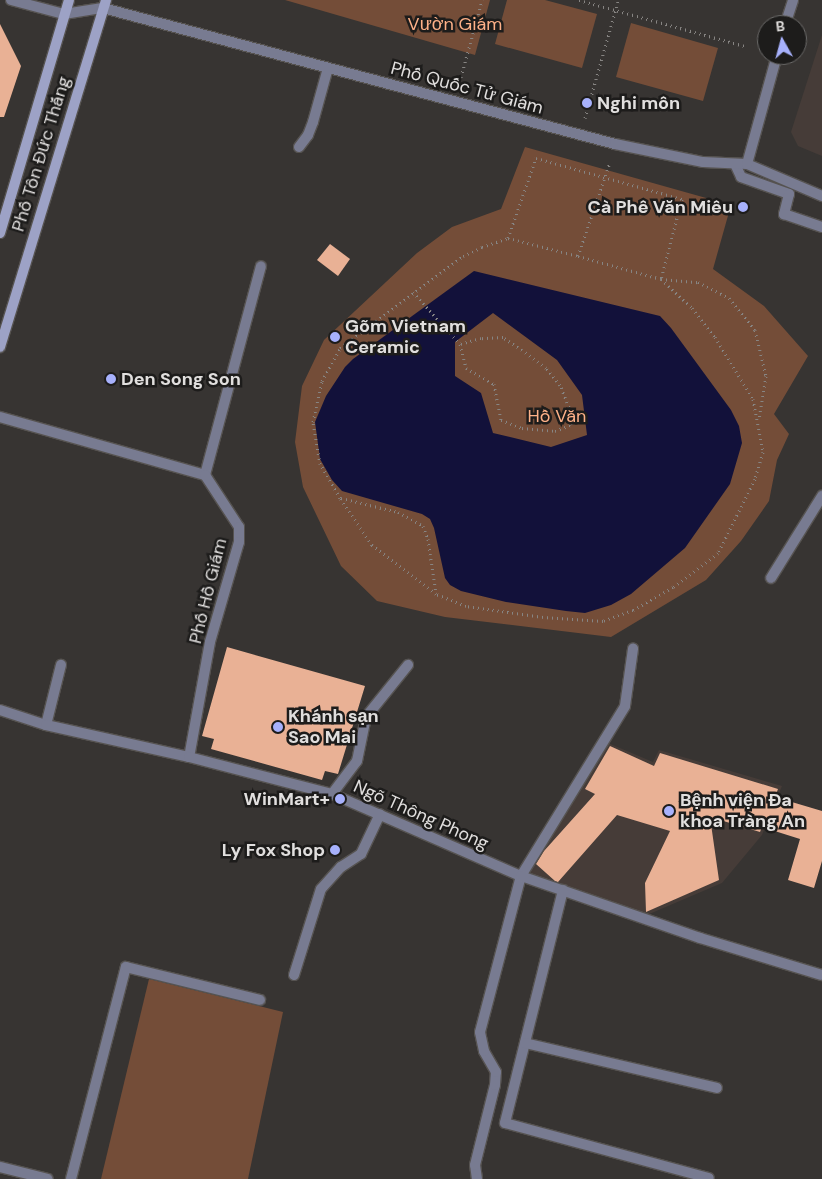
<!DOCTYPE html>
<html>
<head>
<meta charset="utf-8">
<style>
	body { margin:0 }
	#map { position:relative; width:822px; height:1179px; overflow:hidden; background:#373432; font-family:"DM Sans",sans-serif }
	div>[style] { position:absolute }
	.built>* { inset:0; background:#463c38 }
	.green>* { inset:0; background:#744d38 }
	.water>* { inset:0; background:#12113a }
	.building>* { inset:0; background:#e9b195 }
	.path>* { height:3px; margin-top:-1.5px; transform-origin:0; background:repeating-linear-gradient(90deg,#878583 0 1px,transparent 0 5px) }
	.roads { filter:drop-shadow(1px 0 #565351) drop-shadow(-1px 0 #565351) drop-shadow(0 1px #565351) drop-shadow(0 -1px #565351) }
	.service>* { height:10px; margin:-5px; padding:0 5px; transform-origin:5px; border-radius:5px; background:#787b91 }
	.minor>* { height:10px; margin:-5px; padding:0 5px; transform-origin:5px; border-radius:5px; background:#787b91 }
	.tertiary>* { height:10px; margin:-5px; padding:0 5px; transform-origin:5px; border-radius:5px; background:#787b91 }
	.secondary>* { height:10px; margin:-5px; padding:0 5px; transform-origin:5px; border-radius:5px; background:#9da2c6 }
	.dots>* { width:14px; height:14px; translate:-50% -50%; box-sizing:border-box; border:2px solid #1d1c1b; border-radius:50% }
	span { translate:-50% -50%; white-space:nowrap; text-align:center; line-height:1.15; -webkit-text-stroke:5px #1d1c1b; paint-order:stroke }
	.park-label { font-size:18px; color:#feb188 }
	.street-label { font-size:18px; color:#e1dfde }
	.poi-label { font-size:18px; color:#e1dfde; font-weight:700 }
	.left { translate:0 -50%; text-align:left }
	.right { translate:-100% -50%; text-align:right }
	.north { position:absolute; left:757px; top:15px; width:50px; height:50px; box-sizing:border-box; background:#1d1c1b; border:1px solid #6b6a69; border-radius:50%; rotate:353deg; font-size:14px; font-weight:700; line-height:20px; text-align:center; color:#e1dfde }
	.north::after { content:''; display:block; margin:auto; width:18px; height:22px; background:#a7b1fc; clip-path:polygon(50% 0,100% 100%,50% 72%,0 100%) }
</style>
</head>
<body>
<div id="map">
	<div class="built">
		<div style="clip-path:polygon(822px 35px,822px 156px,798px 146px,791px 132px)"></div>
		<div style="clip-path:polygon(608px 743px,653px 762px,659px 750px,782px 786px,762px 835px,722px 883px,647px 915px,526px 872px)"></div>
	</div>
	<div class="green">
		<div style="clip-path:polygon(285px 0,490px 0,475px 55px)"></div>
		<div style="clip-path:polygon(507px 0,545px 0,597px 14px,582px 68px,495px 44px)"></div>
		<div style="clip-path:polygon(631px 23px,718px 48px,703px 101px,616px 77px)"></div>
		<div style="clip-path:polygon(525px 147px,731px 205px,713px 269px,764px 306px,808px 356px,774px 414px,789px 434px,777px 460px,769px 501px,741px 541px,706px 580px,611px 637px,445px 617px,377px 601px,341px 566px,303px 487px,295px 442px,302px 386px,324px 340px,417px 253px,452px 227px,501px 209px)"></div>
		<div style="clip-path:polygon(149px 979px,283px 1012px,248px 1179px,101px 1179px)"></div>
	</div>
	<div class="water">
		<div style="clip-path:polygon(evenodd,474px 271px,660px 316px,671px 328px,731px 410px,739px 426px,742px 443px,730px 484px,685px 548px,631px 594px,611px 605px,585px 613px,566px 611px,506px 602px,461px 591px,450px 585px,445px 578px,434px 528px,430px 519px,422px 514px,342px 491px,332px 480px,320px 459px,315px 422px,326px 396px,345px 367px,353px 359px,474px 271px,493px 313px,557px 360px,582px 395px,587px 435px,551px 447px,493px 433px,481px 393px,455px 376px,455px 342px,493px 313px)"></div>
	</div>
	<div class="building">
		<div style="clip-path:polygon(0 24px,21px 66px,4px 117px,0 117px)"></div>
		<div style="clip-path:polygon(330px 244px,350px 259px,338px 276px,317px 260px)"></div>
		<div style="clip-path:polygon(227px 647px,365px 686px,338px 774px,325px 771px,322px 780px,211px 749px,214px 739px,202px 736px)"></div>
		<div style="clip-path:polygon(610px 746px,654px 766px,660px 753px,778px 789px,775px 797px,822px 811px,822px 861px,814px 888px,788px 880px,800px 839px,762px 827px,760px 832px,710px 817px,719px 880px,646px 912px,645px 883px,670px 831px,617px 815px,558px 882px,555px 881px,536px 864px,544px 851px,595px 794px,585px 789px)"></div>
	</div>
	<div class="path">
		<div style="left:579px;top:0;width:172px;rotate:15.5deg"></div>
		<div style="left:461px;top:77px;width:80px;rotate:-74.7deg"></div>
		<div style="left:585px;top:118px;width:122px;rotate:-74.2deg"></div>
		<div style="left:508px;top:238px;width:85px;rotate:-70.7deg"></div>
		<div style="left:536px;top:158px;width:152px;rotate:15.7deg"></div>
		<div style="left:682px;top:199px;width:83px;rotate:104.7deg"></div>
		<div style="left:661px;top:279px;width:37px;rotate:5deg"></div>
		<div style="left:698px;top:282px;width:35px;rotate:27deg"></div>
		<div style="left:729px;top:298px;width:41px;rotate:50.9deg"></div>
		<div style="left:755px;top:330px;width:47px;rotate:76.6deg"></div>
		<div style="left:766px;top:376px;width:44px;rotate:99.2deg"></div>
		<div style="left:578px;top:256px;width:86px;rotate:15.5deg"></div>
		<div style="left:661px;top:279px;width:42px;rotate:43.1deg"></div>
		<div style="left:692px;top:308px;width:37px;rotate:52deg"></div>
		<div style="left:715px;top:337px;width:73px;rotate:58.5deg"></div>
		<div style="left:753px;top:399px;width:54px;rotate:79.3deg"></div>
		<div style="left:763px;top:452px;width:28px;rotate:107deg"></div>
		<div style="left:755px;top:479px;width:83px;rotate:116.6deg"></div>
		<div style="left:718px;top:553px;width:56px;rotate:142.9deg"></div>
		<div style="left:673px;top:587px;width:46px;rotate:150.1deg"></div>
		<div style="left:633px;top:610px;width:32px;rotate:160deg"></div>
		<div style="left:603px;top:621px;width:60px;rotate:-176.2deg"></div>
		<div style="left:543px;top:617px;width:78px;rotate:-171.9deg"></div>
		<div style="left:466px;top:606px;width:32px;rotate:-158deg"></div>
		<div style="left:436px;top:594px;width:81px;rotate:-142.6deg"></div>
		<div style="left:372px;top:545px;width:57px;rotate:-124.2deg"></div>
		<div style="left:340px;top:498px;width:39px;rotate:-120deg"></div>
		<div style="left:320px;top:464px;width:43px;rotate:-99.5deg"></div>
		<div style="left:313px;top:422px;width:42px;rotate:-77.6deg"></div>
		<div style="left:322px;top:381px;width:38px;rotate:-61deg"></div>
		<div style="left:340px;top:348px;width:154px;rotate:-36.8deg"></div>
		<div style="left:463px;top:256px;width:21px;rotate:-25deg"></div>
		<div style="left:482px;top:247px;width:28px;rotate:-19deg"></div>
		<div style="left:508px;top:238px;width:72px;rotate:14.4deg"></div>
		<div style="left:578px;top:256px;width:99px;rotate:-71.2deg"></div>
		<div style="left:413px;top:292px;width:70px;rotate:47.9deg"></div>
		<div style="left:460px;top:344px;width:25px;rotate:76deg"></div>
		<div style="left:466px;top:368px;width:32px;rotate:30deg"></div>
		<div style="left:494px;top:384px;width:37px;rotate:79deg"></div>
		<div style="left:501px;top:420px;width:22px;rotate:21deg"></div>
		<div style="left:522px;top:428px;width:33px;rotate:5deg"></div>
		<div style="left:555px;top:431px;width:17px;rotate:-21deg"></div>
		<div style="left:571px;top:425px;width:18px;rotate:-96deg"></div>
		<div style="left:569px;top:407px;width:24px;rotate:-112deg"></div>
		<div style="left:560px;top:385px;width:22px;rotate:-129deg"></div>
		<div style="left:546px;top:368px;width:30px;rotate:-143deg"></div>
		<div style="left:522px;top:350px;width:23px;rotate:-146deg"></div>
		<div style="left:503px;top:337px;width:22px;rotate:177deg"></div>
		<div style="left:481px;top:338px;width:22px;rotate:164deg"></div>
		<div style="left:341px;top:498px;width:59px;rotate:13.8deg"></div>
		<div style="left:398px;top:512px;width:29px;rotate:29deg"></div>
		<div style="left:423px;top:526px;width:14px;rotate:69deg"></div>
		<div style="left:428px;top:539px;width:55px;rotate:81.6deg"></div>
	</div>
	<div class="roads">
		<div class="service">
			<div style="left:299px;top:147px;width:15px;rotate:-53deg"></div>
			<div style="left:308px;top:135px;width:14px;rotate:-69deg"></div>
			<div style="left:313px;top:122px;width:56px;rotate:-74.5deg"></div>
			<div style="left:735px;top:164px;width:14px;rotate:65deg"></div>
			<div style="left:741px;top:177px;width:51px;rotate:19.5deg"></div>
			<div style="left:789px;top:194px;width:21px;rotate:104deg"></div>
			<div style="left:784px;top:214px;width:40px;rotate:18.9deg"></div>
			<div style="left:205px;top:475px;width:216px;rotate:-75deg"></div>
			<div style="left:771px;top:578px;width:97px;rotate:-58.1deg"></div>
			<div style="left:46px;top:725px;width:62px;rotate:-76deg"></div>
			<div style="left:332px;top:794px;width:41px;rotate:-52.9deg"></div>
			<div style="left:357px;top:761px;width:45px;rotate:-78.4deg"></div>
			<div style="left:366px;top:717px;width:67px;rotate:-51.1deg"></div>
			<div style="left:294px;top:975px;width:90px;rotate:-72.6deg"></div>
			<div style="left:321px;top:889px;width:30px;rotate:-48deg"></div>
			<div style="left:341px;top:867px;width:24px;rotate:-33deg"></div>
			<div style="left:361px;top:854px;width:44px;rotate:-64.6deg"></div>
			<div style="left:71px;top:1179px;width:219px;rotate:-75.5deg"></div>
			<div style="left:126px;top:967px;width:138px;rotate:13.8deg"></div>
			<div style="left:477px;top:1179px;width:14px;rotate:-98deg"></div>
			<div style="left:475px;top:1165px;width:82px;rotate:-76deg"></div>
			<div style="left:495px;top:1085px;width:13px;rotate:-86deg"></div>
			<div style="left:496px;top:1072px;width:24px;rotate:-120deg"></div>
			<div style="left:484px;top:1051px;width:19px;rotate:-102deg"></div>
			<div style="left:480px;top:1032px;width:161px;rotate:-75.3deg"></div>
			<div style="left:521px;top:876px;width:199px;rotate:-58.5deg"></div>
			<div style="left:625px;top:706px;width:58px;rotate:-82deg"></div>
		</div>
		<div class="minor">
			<div style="left:0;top:417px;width:213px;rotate:15.8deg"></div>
			<div style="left:205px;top:475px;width:62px;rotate:56.8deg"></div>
			<div style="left:239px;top:527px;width:15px;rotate:90deg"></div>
			<div style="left:239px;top:542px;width:104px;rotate:106.2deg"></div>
			<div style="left:210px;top:642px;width:117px;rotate:100.3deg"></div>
			<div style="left:0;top:710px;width:48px;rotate:18.1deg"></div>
			<div style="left:46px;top:725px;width:147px;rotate:12.6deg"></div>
			<div style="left:189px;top:757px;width:148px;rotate:14.5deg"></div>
			<div style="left:332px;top:794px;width:206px;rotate:23.5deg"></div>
			<div style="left:521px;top:876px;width:189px;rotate:19.1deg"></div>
			<div style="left:700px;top:938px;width:127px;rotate:16.9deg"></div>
			<div style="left:563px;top:890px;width:240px;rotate:104deg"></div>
			<div style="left:505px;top:1123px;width:211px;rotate:15.1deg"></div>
			<div style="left:525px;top:1043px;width:197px;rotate:13.2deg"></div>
			<div style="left:0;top:1167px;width:49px;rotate:14deg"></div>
		</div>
		<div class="tertiary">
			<div style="left:11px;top:0;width:55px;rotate:14.8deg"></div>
			<div style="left:64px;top:14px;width:39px;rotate:-9deg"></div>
			<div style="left:103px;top:8px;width:530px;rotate:14.88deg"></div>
			<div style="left:615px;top:144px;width:90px;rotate:11.6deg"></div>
			<div style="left:703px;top:162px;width:44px;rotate:2.6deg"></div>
			<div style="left:747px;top:164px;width:82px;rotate:23.1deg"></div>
			<div style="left:785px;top:25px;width:26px;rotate:-72deg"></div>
			<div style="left:747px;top:164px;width:113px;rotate:-74.6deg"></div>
		</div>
		<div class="secondary">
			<div style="left:0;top:233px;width:243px;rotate:-73.5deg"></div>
			<div style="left:0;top:347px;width:363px;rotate:-73deg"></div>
		</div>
	</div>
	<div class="dots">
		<div style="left:587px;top:103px;background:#a7b1fc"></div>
		<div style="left:743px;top:207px;background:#a7b1fc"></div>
		<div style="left:335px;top:337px;background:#a7b1fc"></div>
		<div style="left:111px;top:379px;background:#a7b1fc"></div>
		<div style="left:278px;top:727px;background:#a7b1fc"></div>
		<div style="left:340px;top:799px;background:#a7b1fc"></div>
		<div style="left:669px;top:811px;background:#a7b1fc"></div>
		<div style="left:335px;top:850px;background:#a7b1fc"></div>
	</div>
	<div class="park-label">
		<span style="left:455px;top:24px">Vườn Giám</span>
		<span style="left:557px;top:416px">Hồ Văn</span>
	</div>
	<div class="street-label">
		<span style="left:467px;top:88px;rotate:15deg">Phố Quốc Tử Giám</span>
		<span style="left:41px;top:154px;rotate:-73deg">Phố Tôn Đức Thắng</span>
		<span style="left:208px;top:591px;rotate:-76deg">Phố Hồ Giám</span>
		<span style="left:421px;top:815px;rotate:24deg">Ngõ Thông Phong</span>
	</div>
	<div class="poi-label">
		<span class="left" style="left:597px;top:103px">Nghi môn</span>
		<span class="right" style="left:733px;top:207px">Cà Phê Văn Miêu</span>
		<span class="left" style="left:345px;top:337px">Gõm Vietnam<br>Ceramic</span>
		<span class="left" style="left:121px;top:379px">Den Song Son</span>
		<span class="left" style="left:288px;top:727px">Khánh sạn<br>Sao Mai</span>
		<span class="right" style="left:330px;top:799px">WinMart+</span>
		<span class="left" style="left:680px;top:811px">Bệnh viện Đa<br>khoa Tràng An</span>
		<span class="right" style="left:325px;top:850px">Ly Fox Shop</span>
	</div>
	<div class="north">B</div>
</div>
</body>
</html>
